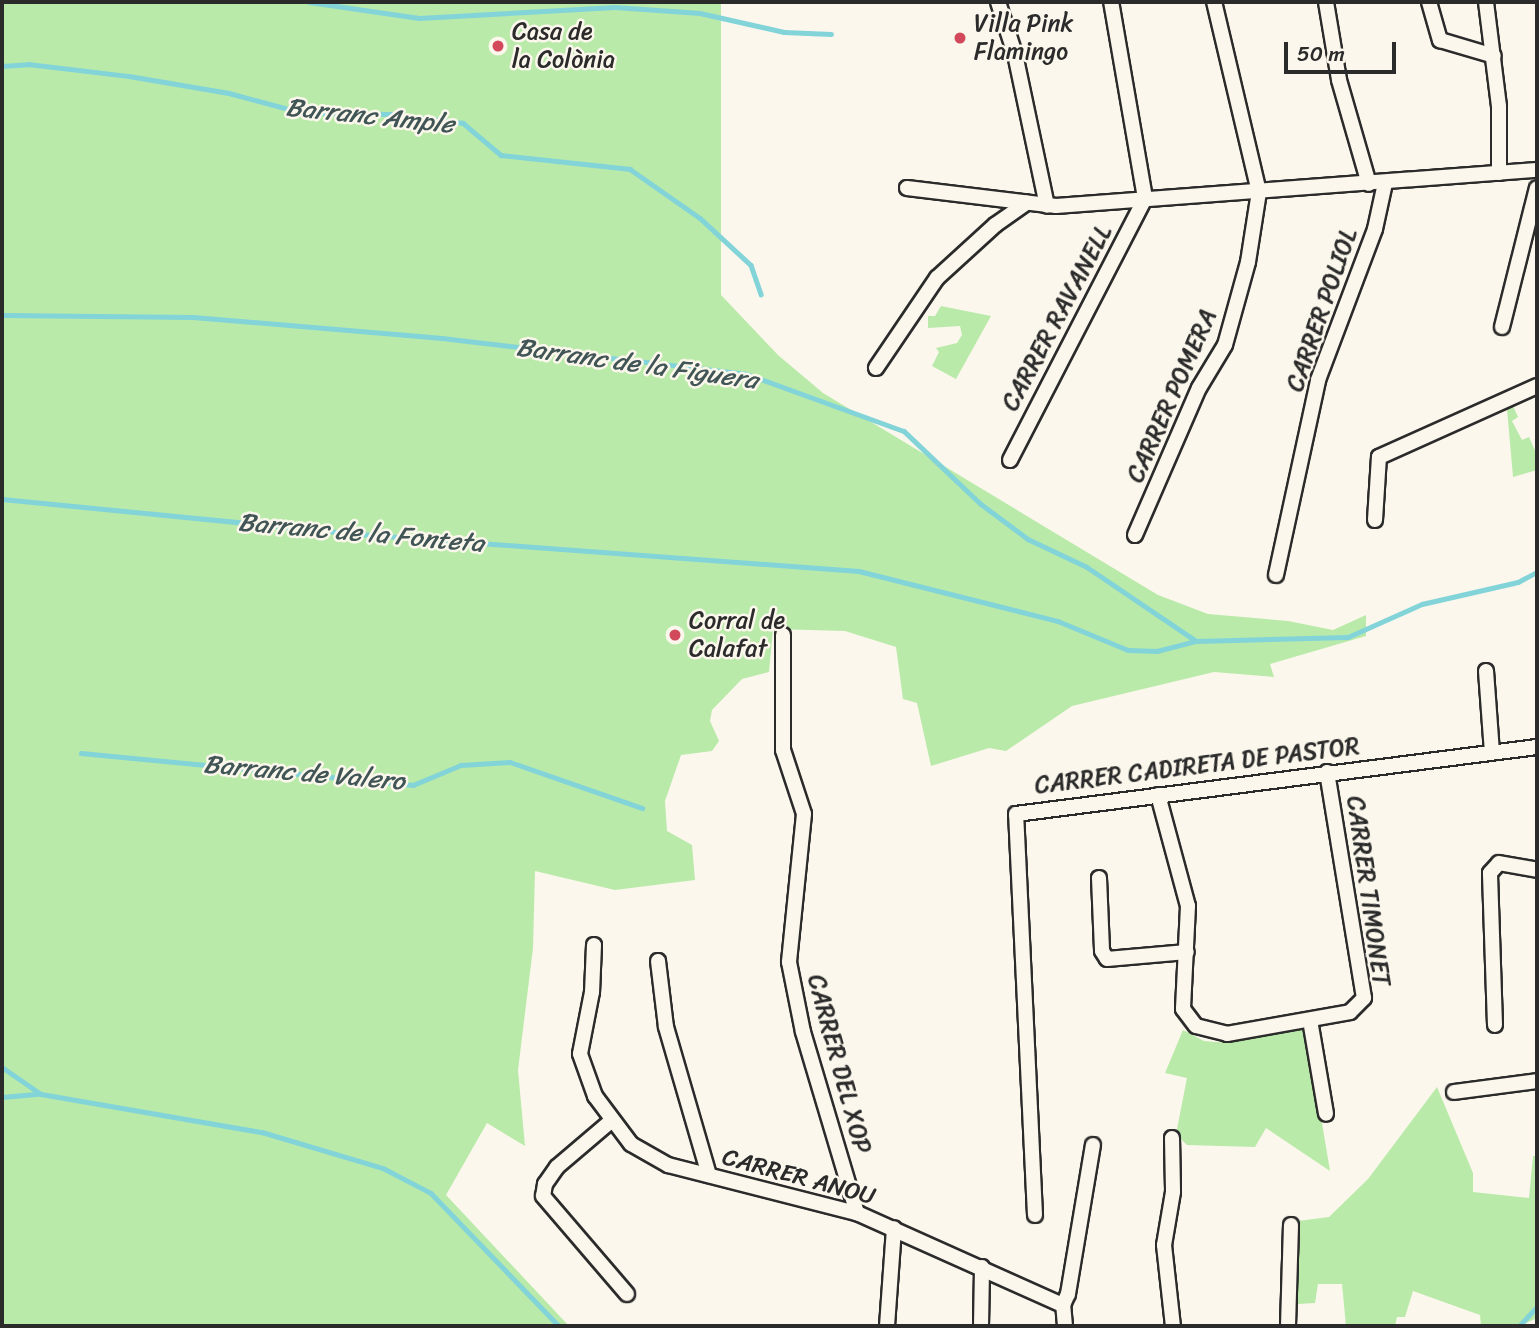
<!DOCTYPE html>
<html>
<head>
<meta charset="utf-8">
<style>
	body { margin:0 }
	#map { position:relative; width:1539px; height:1328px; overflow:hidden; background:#fbf7ec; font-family:Sriracha,sans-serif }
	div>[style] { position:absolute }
	.green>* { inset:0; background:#b9eaa9 }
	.stream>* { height:4.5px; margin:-2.25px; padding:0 2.25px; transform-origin:2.25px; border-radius:2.25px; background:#82d4d9 }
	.roads { filter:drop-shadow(2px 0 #2b2b2b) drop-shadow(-2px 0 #2b2b2b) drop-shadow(0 2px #2b2b2b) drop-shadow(0 -2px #2b2b2b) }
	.street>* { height:14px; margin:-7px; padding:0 7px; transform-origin:7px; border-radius:7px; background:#fbf7ec }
	.dots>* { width:19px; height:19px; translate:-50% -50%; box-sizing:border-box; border:4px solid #fbf7ec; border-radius:50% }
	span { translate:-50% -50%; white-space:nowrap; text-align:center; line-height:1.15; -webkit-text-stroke:5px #fbf7ec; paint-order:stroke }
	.poi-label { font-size:24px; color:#2b2b2b }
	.left { translate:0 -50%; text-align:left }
	.street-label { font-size:24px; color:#2b2b2b }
	.water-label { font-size:26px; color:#415556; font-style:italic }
	.frame { position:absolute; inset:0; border:4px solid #2b2b2b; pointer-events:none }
	.scale { position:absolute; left:1284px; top:42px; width:112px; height:32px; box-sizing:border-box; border:4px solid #2b2b2b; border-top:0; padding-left:9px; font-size:21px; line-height:24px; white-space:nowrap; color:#2b2b2b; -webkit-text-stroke:5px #fbf7ec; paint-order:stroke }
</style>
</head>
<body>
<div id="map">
	<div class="green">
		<div style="clip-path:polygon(2px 2px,727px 2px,721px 4px,721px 295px,778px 355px,823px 393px,1158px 595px,1208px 614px,1288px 621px,1333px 630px,1366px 615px,1366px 636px,1270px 664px,1274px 677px,1214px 672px,1072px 706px,1006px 751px,989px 748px,931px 766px,917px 703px,903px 699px,896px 647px,845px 631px,773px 629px,769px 672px,742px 679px,712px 710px,710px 721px,719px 741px,712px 751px,681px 755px,665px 801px,667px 831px,692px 845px,695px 880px,615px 890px,535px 871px,533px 948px,518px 1070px,525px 1146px,487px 1123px,446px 1195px,569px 1326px,2px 1326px)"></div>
		<div style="clip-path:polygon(941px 306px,991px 316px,956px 379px,932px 366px,939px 352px,936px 348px,957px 343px,962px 335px,960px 326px,928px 328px,928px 316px,935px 316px)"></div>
		<div style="clip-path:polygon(1513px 406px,1518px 417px,1512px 421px,1522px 440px,1529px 437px,1537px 455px,1537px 470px,1513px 477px,1507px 409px)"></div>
		<div style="clip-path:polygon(1306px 1027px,1330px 1171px,1266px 1128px,1255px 1147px,1187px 1145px,1176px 1134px,1187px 1078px,1165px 1073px,1183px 1030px,1204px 1041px,1228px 1043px)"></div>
		<div style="clip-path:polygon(1437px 1087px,1473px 1173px,1473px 1192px,1529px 1198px,1533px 1156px,1537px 1156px,1537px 1318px,1520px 1326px,1481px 1326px,1480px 1315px,1413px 1291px,1405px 1317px,1397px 1317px,1395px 1326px,1346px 1326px,1342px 1284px,1318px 1284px,1315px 1303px,1298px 1304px,1293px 1250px,1298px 1221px,1329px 1217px,1368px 1179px)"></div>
	</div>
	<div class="stream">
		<div style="left:309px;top:2px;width:111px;rotate:8.3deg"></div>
		<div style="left:419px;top:18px;width:196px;rotate:-3.2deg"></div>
		<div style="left:615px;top:7px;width:85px;rotate:4deg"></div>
		<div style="left:700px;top:13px;width:86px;rotate:12.7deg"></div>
		<div style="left:784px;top:32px;width:47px;rotate:2.4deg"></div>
		<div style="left:2px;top:66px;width:26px;rotate:-4deg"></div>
		<div style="left:28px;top:64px;width:102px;rotate:6.8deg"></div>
		<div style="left:129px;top:76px;width:101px;rotate:9.6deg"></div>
		<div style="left:229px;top:93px;width:77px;rotate:15.1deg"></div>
		<div style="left:303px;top:113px;width:87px;rotate:0.7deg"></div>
		<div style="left:390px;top:114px;width:74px;rotate:7deg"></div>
		<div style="left:463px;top:123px;width:50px;rotate:40.1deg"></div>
		<div style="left:501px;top:155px;width:130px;rotate:6.2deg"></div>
		<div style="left:630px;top:169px;width:85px;rotate:35deg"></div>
		<div style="left:700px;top:218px;width:69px;rotate:42.7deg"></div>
		<div style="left:751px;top:265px;width:31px;rotate:71deg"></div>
		<div style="left:2px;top:315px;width:191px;rotate:0.6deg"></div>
		<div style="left:193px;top:317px;width:250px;rotate:4.8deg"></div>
		<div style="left:442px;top:338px;width:307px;rotate:6.7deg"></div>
		<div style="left:747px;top:374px;width:167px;rotate:20deg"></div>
		<div style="left:904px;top:431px;width:106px;rotate:43.5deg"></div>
		<div style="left:981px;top:504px;width:59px;rotate:36.7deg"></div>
		<div style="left:1028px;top:539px;width:65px;rotate:25.4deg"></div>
		<div style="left:1087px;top:567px;width:130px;rotate:34.1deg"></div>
		<div style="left:2px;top:499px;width:358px;rotate:5.6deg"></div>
		<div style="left:358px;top:534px;width:502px;rotate:4.22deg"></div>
		<div style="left:859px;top:571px;width:205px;rotate:14.1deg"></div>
		<div style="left:1058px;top:621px;width:76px;rotate:22.5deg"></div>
		<div style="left:1128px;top:650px;width:29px;rotate:2deg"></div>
		<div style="left:1157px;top:651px;width:40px;rotate:-14.4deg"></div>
		<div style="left:1196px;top:641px;width:152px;rotate:-1.5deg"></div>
		<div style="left:1348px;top:637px;width:81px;rotate:-24deg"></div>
		<div style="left:1422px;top:604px;width:98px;rotate:-12.9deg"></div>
		<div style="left:1518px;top:582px;width:21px;rotate:-28deg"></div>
		<div style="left:81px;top:753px;width:334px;rotate:5.5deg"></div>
		<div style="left:413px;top:785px;width:52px;rotate:-22.6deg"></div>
		<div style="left:461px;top:765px;width:49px;rotate:-3.5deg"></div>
		<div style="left:510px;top:762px;width:140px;rotate:19.2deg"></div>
		<div style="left:2px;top:1067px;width:47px;rotate:34.7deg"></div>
		<div style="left:41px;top:1094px;width:224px;rotate:9.8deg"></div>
		<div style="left:262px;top:1132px;width:126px;rotate:16.6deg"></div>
		<div style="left:383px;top:1168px;width:54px;rotate:27.5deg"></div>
		<div style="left:431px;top:1193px;width:185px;rotate:46.1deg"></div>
		<div style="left:2px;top:1097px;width:37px;rotate:-5deg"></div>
		<div style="left:1519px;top:1326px;width:26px;rotate:-47deg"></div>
	</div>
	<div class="roads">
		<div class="street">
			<div style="left:998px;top:2px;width:55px;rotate:71.9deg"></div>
			<div style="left:1015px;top:54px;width:155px;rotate:78.1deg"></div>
			<div style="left:1326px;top:2px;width:79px;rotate:80.5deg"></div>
			<div style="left:1339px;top:80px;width:108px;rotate:73.9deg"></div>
			<div style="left:1429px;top:2px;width:40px;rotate:74deg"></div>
			<div style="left:1440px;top:40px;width:56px;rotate:16.5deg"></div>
			<div style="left:1486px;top:2px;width:105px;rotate:82.9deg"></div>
			<div style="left:1499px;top:106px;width:67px;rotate:90deg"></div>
			<div style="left:907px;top:188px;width:150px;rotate:6.9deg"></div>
			<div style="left:1056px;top:206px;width:482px;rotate:-4.3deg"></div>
			<div style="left:1502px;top:327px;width:143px;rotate:-75.9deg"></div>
			<div style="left:876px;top:368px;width:109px;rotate:-55.9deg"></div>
			<div style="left:937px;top:278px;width:79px;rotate:-42.4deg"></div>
			<div style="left:995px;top:225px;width:39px;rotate:-35deg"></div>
			<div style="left:1010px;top:460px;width:295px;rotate:-62.7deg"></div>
			<div style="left:1145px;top:198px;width:199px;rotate:-99.8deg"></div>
			<div style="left:1375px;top:520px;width:63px;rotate:-86.4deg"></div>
			<div style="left:1379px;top:457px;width:173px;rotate:-24.2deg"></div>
			<div style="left:1135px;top:535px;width:160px;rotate:-66.5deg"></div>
			<div style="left:1199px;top:388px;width:50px;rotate:-58.8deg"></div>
			<div style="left:1225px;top:345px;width:86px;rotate:-74.5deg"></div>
			<div style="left:1248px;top:262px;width:71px;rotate:-81.1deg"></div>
			<div style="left:1259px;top:192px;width:195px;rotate:-103.3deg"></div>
			<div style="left:1276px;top:575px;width:199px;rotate:-77.8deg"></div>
			<div style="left:1318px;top:380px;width:161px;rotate:-69.3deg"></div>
			<div style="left:1375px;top:229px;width:47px;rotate:-77.7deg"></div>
			<div style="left:783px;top:635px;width:115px;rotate:90deg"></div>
			<div style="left:783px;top:750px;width:67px;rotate:71.8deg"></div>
			<div style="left:804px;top:814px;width:149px;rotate:95.8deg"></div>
			<div style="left:789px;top:962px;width:71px;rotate:78.7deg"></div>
			<div style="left:803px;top:1032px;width:189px;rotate:73.4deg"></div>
			<div style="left:1486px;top:671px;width:82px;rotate:85.8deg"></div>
			<div style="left:1158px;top:795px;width:115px;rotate:74.9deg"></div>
			<div style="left:1188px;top:906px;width:103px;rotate:92.8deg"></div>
			<div style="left:1183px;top:1009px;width:21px;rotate:53deg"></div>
			<div style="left:1196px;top:1026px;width:32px;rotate:14deg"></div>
			<div style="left:1227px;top:1034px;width:125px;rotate:-10.1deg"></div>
			<div style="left:1350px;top:1012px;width:20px;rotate:-45deg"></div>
			<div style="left:1364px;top:998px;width:229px;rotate:-99.3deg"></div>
			<div style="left:1099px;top:878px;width:73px;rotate:87.6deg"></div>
			<div style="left:1102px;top:951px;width:9px;rotate:58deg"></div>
			<div style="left:1107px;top:959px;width:80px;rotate:-5deg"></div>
			<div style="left:594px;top:945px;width:47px;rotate:92.4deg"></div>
			<div style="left:592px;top:992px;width:63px;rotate:101deg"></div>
			<div style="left:580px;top:1054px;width:45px;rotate:70.3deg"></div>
			<div style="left:595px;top:1096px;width:60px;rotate:53.1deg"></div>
			<div style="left:631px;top:1144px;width:43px;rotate:29.6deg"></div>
			<div style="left:668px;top:1165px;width:195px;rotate:14.3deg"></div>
			<div style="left:857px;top:1213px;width:226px;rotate:24.1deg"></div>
			<div style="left:658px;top:961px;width:66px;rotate:83.1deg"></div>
			<div style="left:666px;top:1027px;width:154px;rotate:73.8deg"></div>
			<div style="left:1310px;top:1020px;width:95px;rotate:80.3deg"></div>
			<div style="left:1495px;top:1025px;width:152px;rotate:-91.9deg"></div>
			<div style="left:1490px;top:873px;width:13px;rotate:-48deg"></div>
			<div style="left:1499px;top:863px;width:39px;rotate:10deg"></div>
			<div style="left:1454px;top:1092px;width:84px;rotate:-7.5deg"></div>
			<div style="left:611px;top:1121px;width:71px;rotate:139.6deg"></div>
			<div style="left:557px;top:1167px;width:21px;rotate:125deg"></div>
			<div style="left:545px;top:1184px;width:12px;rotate:99deg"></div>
			<div style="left:543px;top:1196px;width:129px;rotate:49.4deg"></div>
			<div style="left:1172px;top:1138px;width:54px;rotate:88.9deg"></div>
			<div style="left:1173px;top:1192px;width:54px;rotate:99.6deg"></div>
			<div style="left:1164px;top:1245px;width:81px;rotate:83.7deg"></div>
			<div style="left:1035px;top:1215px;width:401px;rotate:-92.7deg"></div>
			<div style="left:1016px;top:814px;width:525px;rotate:-7.33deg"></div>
			<div style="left:887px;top:1326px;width:98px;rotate:-85.9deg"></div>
			<div style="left:981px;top:1326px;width:59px;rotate:-89deg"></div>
			<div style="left:1065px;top:1326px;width:21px;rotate:-95deg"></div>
			<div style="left:1063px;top:1305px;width:12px;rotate:-66deg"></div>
			<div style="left:1068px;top:1294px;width:151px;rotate:-80.5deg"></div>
			<div style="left:1288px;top:1326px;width:101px;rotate:-88.3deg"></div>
		</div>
	</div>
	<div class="dots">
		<div style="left:960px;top:38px;background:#d1495b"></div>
		<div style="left:498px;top:46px;background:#d1495b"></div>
		<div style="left:675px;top:635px;background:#d1495b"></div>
	</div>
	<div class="poi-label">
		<span class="left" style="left:974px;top:38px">Villa Pink<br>Flamingo</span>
		<span class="left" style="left:512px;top:46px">Casa de<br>la Colònia</span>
		<span class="left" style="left:689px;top:635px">Corral de<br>Calafat</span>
	</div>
	<div class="street-label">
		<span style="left:1322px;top:310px;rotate:-71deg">CARRER POLIOL</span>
		<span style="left:1057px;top:318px;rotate:-62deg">CARRER RAVANELL</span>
		<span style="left:1172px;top:396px;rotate:-66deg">CARRER POMERA</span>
		<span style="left:1197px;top:766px;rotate:-7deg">CARRER CADIRETA DE PASTOR</span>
		<span style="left:1368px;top:891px;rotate:82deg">CARRER TIMONET</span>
		<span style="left:839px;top:1064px;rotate:75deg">CARRER DEL XOP</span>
		<span style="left:799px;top:1177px;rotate:15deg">CARRER ANOU</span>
	</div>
	<div class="water-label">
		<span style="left:370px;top:116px;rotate:6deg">Barranc Ample</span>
		<span style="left:637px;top:364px;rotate:8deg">Barranc de la Figuera</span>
		<span style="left:361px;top:533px;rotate:5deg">Barranc de la Fonteta</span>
		<span style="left:304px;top:773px;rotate:5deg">Barranc de Valero</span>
	</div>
	<div class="frame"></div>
	<div class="scale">50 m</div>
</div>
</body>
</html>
